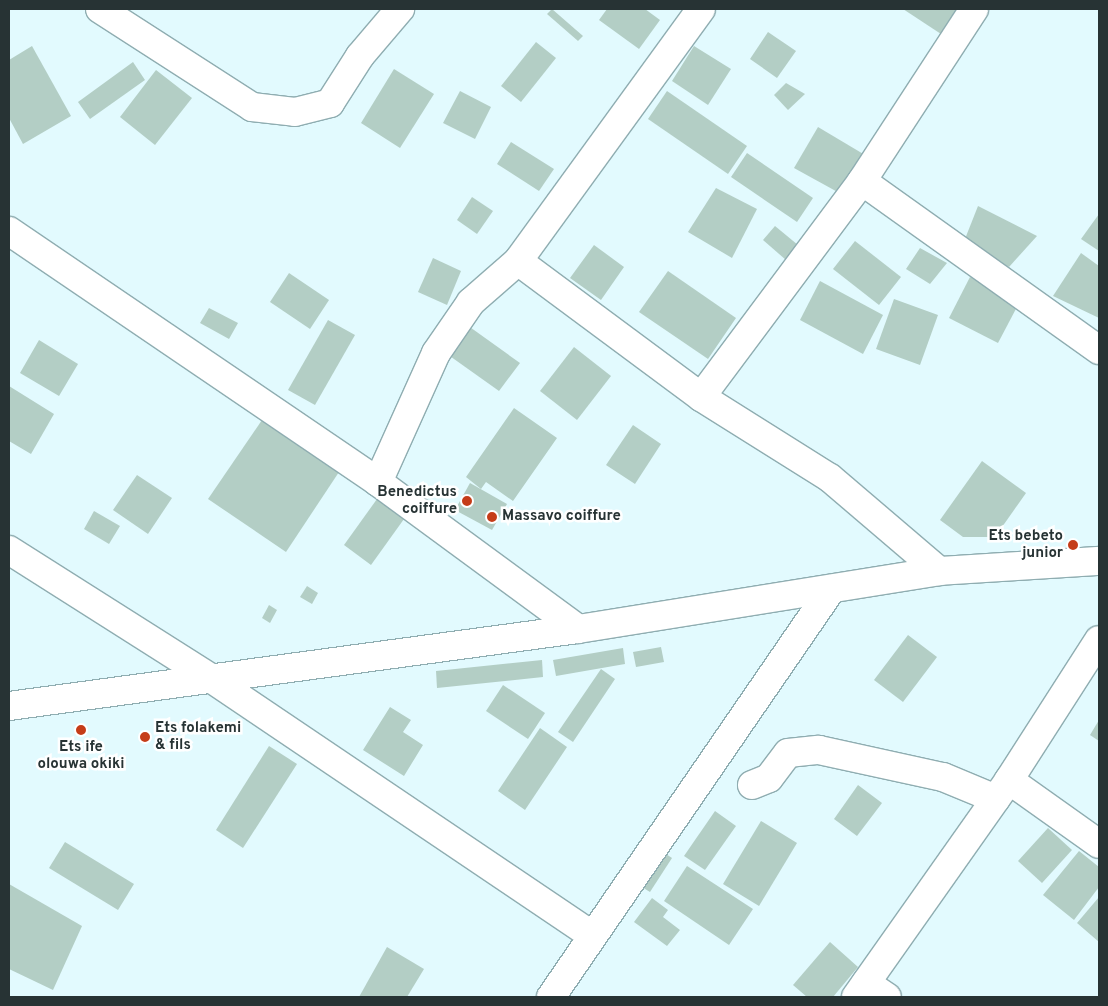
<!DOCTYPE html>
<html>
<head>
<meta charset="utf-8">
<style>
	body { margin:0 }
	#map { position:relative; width:1108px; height:1006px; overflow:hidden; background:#e2fafe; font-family:Overpass,sans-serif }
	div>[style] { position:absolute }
	.building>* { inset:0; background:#b3cec5 }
	.roads { filter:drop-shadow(1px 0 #8fadb1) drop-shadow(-1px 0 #8fadb1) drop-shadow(0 1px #8fadb1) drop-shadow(0 -1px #8fadb1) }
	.minor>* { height:28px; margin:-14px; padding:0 14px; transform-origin:14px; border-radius:14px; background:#fff }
	.dots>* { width:14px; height:14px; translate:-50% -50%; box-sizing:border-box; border:2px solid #fff; border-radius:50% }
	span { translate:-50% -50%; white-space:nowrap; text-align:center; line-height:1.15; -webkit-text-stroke:5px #fff; paint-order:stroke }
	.poi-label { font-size:15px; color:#273334; font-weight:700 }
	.right { translate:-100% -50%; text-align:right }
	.left { translate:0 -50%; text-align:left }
	.frame { position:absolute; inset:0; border:10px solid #273334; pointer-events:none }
</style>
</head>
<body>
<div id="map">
	<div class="building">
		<div style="clip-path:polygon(552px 9px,583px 36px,578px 41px,547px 14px)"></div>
		<div style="clip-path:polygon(607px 9px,645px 9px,660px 20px,639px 49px,599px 20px)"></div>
		<div style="clip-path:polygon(903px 9px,958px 9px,941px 34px)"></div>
		<div style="clip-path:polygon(768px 32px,796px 51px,777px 78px,750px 59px)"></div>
		<div style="clip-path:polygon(536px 42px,556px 58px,521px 102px,501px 86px)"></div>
		<div style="clip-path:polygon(32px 46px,71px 116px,23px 144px,9px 118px,9px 60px)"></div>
		<div style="clip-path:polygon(694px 46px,731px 69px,708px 105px,672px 81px)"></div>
		<div style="clip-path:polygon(133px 62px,145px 80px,90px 119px,78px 102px)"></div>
		<div style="clip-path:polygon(394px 69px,434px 94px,400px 148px,361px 123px)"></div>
		<div style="clip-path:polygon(156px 70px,192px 98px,155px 145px,120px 117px)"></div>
		<div style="clip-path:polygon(786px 83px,805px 94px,788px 110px,774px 95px)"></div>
		<div style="clip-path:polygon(460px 91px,491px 107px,475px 139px,443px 123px)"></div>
		<div style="clip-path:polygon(667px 91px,747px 146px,728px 174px,648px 119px)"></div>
		<div style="clip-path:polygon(818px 127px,865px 155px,843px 195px,794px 168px)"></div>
		<div style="clip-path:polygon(511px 142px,554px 169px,539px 191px,497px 164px)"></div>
		<div style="clip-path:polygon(747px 153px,813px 198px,797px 222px,731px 177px)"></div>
		<div style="clip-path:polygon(716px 188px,757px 209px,732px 258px,688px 232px)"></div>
		<div style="clip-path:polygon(472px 197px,493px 211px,477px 234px,457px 220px)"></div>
		<div style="clip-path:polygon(978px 206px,1037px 236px,1009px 267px,963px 244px)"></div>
		<div style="clip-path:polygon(1099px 214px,1099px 251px,1081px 239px)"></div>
		<div style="clip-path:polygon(775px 226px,798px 245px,786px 260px,763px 240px)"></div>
		<div style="clip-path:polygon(855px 241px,901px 277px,879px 305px,833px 269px)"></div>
		<div style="clip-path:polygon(594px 245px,624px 267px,601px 300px,570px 278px)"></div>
		<div style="clip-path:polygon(920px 248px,947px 263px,930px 284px,906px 269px)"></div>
		<div style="clip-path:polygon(1081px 253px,1099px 266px,1099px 318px,1053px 296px)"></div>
		<div style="clip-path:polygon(433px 258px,461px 271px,447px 305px,418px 292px)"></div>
		<div style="clip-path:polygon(668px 271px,736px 318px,708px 359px,639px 312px)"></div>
		<div style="clip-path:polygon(289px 273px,329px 300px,310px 329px,270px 302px)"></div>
		<div style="clip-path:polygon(970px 277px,1019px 303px,998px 343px,949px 318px)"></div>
		<div style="clip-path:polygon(820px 281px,883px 315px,863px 354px,800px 320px)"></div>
		<div style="clip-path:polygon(894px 299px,938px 315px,920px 365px,876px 349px)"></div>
		<div style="clip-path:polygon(209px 308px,238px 323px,229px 339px,200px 323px)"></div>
		<div style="clip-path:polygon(328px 320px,355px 335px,315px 405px,288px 390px)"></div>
		<div style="clip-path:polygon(467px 325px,520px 363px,499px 391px,447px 354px)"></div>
		<div style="clip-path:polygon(39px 340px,78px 364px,59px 396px,20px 373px)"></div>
		<div style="clip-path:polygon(574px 347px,611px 376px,577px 420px,540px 391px)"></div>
		<div style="clip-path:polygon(9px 386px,54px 414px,31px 454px,9px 441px)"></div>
		<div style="clip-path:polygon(514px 408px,557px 438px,513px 501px,486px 482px,481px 489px,466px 477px)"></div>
		<div style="clip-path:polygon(262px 420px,339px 472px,286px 552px,208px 499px)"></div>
		<div style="clip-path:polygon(633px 425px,661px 444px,635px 484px,606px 465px)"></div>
		<div style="clip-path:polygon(982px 461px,1026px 493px,995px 537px,963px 537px,940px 520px)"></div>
		<div style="clip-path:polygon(137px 475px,172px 498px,148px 534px,113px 510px)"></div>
		<div style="clip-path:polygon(470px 483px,507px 504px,492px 530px,455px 510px)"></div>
		<div style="clip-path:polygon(377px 499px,404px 519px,371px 565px,344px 545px)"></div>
		<div style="clip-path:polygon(94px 511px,120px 526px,109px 544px,84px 529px)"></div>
		<div style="clip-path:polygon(307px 586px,318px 593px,312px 604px,300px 597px)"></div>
		<div style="clip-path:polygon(269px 605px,277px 610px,270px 623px,262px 618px)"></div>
		<div style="clip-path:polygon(908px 635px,937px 657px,903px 702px,874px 680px)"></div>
		<div style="clip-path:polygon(661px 647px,664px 662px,636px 667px,633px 652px)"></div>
		<div style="clip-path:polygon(623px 648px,625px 664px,556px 676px,553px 660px)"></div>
		<div style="clip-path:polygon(542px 660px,543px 677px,437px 688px,436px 671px)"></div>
		<div style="clip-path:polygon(601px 669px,615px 679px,573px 742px,558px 732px)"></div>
		<div style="clip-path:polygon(503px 685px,545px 713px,528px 739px,486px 711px)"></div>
		<div style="clip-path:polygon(390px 707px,411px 720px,403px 732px,423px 745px,404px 776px,363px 750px)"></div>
		<div style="clip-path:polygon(1099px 720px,1099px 741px,1090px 735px)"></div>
		<div style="clip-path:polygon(540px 728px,567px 747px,525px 810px,498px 791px)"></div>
		<div style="clip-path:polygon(269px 746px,297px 764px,243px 848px,216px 830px)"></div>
		<div style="clip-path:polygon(858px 785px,882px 803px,857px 836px,834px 819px)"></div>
		<div style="clip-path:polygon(715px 811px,736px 826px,705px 870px,684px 856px)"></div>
		<div style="clip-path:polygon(761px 821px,797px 843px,759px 906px,723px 884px)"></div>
		<div style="clip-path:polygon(1048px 828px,1072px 850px,1042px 883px,1018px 861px)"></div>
		<div style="clip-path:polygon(65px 842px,134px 884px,118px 910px,49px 868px)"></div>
		<div style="clip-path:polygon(660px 850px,672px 858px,650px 892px,637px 884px)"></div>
		<div style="clip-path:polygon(1079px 851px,1099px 867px,1099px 887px,1074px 920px,1043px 895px)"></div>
		<div style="clip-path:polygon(687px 866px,753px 909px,729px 945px,664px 901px)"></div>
		<div style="clip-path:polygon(9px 884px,82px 926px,53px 990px,9px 969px)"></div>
		<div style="clip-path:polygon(1099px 897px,1099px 942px,1077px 923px)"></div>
		<div style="clip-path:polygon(652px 898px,668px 910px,663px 917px,680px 930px,667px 946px,634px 922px)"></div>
		<div style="clip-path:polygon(830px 942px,858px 967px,833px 997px,807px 997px,793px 985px)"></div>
		<div style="clip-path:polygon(387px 947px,424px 969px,407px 997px,359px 997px)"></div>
	</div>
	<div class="roads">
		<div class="minor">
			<div style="left:100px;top:9px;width:181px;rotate:32.8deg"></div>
			<div style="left:252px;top:107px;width:43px;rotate:6.6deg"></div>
			<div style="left:295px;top:112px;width:36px;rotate:-14deg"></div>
			<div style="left:330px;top:103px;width:56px;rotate:-57.4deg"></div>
			<div style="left:360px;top:56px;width:62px;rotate:-49.6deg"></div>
			<div style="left:862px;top:181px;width:291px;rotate:35.5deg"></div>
			<div style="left:9px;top:231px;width:446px;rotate:34.2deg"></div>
			<div style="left:378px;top:482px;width:248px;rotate:36.3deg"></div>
			<div style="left:518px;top:261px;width:228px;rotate:36.6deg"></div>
			<div style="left:378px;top:482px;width:141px;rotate:-65.8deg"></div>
			<div style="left:436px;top:353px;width:62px;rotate:-55.5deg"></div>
			<div style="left:471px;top:302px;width:62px;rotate:-41.1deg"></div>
			<div style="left:518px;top:261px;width:311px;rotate:-54deg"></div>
			<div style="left:9px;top:550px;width:241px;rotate:32.4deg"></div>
			<div style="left:212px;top:679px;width:457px;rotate:34deg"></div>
			<div style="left:939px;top:571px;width:143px;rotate:-139.5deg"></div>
			<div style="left:830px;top:478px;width:152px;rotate:-147.9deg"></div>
			<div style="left:701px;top:397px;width:269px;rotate:-53.3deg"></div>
			<div style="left:862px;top:181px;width:205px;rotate:-56.9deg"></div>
			<div style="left:9px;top:706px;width:574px;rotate:-7.71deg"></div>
			<div style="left:578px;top:629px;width:366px;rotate:-9.1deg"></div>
			<div style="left:939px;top:571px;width:160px;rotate:-3.6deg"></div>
			<div style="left:1009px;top:780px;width:110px;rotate:35.4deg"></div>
			<div style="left:752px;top:785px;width:18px;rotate:-22deg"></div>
			<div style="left:769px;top:778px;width:31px;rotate:-53deg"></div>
			<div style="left:788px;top:753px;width:31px;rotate:-6deg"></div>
			<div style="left:819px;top:750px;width:127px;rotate:12.3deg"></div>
			<div style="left:943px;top:777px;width:57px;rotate:22.5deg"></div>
			<div style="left:866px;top:983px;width:25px;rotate:34deg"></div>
			<div style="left:551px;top:997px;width:495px;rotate:-55.5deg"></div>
			<div style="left:856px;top:997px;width:266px;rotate:-54.8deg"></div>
			<div style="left:1009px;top:780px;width:166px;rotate:-57.3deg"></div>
		</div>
	</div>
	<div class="dots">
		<div style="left:467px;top:501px;background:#c53c18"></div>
		<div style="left:492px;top:517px;background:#c53c18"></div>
		<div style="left:1073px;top:545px;background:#c53c18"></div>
		<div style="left:81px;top:730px;background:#c53c18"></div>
		<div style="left:145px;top:737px;background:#c53c18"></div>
	</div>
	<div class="poi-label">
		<span class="right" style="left:457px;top:501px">Benedictus<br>coiffure</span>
		<span class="left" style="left:502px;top:517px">Massavo coiffure</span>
		<span class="right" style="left:1063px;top:545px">Ets bebeto<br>junior</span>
		<span class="left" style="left:155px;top:737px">Ets folakemi<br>&amp; fils</span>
		<span style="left:81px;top:756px">Ets ife<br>olouwa okiki</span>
	</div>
	<div class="frame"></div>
</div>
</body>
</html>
